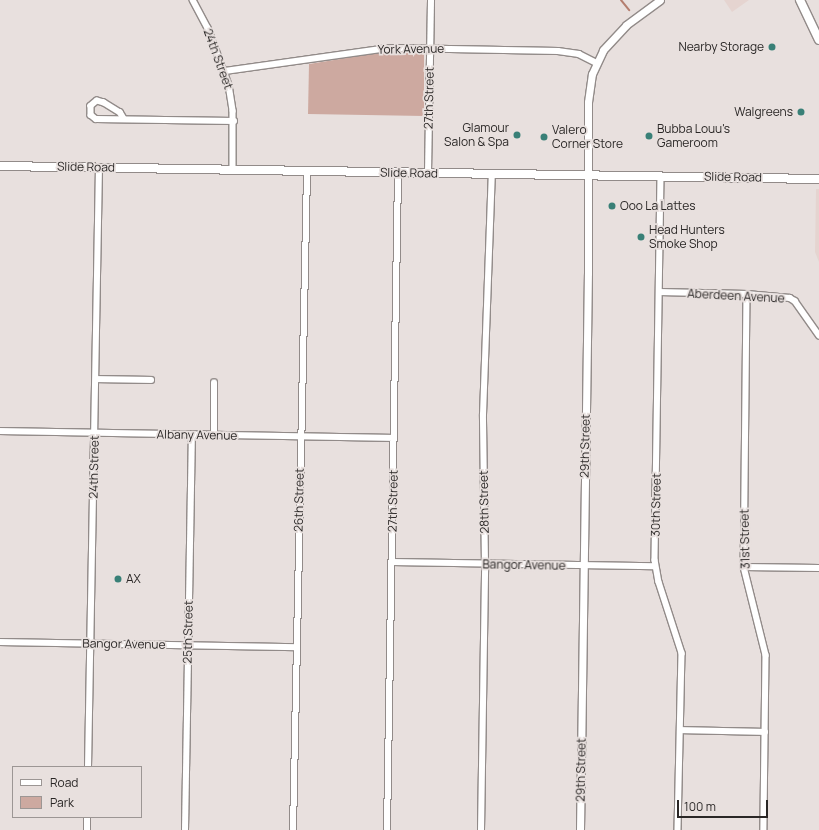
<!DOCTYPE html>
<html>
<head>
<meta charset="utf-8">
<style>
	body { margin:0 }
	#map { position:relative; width:819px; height:830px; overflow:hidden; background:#e8e0de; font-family:Manrope,sans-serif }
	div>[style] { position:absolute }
	.built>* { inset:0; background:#e5d4d0 }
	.green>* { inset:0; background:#cda9a0 }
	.stream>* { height:2px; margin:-1px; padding:0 1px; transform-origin:1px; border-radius:1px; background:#b47e6f }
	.roads { filter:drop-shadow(1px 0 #928b89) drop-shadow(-1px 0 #928b89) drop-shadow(0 1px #928b89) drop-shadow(0 -1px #928b89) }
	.minor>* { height:5.5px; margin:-2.75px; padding:0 2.75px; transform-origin:2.75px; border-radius:2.75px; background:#fff }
	.tertiary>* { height:7px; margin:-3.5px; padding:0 3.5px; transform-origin:3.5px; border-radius:3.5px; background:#fff }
	.secondary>* { height:8px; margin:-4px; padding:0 4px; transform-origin:4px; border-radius:4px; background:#fff }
	.dots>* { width:11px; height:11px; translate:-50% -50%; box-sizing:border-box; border:2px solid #e8e0de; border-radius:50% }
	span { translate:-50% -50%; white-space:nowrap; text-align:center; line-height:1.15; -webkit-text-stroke:3.5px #e8e0de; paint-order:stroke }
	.poi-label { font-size:12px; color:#2a2726 }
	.right { translate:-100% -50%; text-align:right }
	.left { translate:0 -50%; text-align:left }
	.street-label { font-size:12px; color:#2a2726 }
	.legend { position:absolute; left:12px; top:766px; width:130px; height:52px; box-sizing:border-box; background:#e8e0de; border:1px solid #9c9694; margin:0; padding:5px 7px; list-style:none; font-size:12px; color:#2a2726 }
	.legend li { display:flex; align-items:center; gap:8px; height:20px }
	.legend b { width:20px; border:1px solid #9c9694 }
	.scale { position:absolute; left:677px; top:800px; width:91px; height:18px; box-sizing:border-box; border:2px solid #2a2726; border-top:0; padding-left:5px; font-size:12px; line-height:14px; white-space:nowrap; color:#2a2726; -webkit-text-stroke:3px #e8e0de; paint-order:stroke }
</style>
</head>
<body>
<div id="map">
	<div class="built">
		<div style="clip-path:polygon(724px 0,749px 0,732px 12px)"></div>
		<div style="clip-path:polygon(816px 189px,819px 189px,819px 262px,815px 252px)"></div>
	</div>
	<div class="green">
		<div style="clip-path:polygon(384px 52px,422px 53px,424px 55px,424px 116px,308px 114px,309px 64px)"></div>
	</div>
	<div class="stream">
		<div style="left:621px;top:0;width:13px;rotate:51deg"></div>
	</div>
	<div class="roads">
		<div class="minor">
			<div style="left:193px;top:0;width:32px;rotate:62deg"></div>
			<div style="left:208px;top:28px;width:61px;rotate:69.8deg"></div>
			<div style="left:229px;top:85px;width:26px;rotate:81deg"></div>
			<div style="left:233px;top:111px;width:59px;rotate:90deg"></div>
			<div style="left:225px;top:71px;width:159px;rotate:-8deg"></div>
			<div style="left:382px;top:49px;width:14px;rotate:-4deg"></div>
			<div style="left:396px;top:48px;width:162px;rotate:1.1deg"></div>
			<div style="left:558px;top:51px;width:21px;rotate:8deg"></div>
			<div style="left:579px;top:54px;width:20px;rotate:27deg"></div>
			<div style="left:123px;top:118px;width:6px;rotate:-121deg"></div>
			<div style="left:120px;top:113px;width:19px;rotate:-148deg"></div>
			<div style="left:104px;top:103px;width:7px;rotate:-164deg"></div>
			<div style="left:97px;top:101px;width:8px;rotate:140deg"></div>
			<div style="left:91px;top:106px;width:9px;rotate:90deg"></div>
			<div style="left:91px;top:115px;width:6px;rotate:39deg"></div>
			<div style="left:96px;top:119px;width:138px;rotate:0.8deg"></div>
			<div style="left:428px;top:173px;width:173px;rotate:-89deg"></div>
			<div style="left:661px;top:176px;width:384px;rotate:90.9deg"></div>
			<div style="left:655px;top:560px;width:22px;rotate:80deg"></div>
			<div style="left:659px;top:582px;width:75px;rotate:72.1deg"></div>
			<div style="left:682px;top:653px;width:177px;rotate:91.3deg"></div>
			<div style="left:659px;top:292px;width:88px;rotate:1.3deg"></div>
			<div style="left:747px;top:294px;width:43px;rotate:5.3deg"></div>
			<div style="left:790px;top:298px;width:6px;rotate:31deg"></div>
			<div style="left:795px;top:301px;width:42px;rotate:54.8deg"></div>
			<div style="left:747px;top:294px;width:273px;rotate:90.6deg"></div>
			<div style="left:744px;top:567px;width:91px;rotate:76deg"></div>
			<div style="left:766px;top:655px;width:175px;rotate:90.7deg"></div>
			<div style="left:96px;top:379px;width:55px;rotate:1deg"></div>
			<div style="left:0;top:431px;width:394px;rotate:1deg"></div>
			<div style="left:214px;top:435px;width:52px;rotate:-90deg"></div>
			<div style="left:392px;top:562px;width:263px;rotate:0.9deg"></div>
			<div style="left:744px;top:567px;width:75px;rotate:0.8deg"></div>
			<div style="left:0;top:642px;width:296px;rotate:1deg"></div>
			<div style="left:680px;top:730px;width:85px;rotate:1.3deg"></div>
			<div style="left:88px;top:767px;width:599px;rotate:-88.95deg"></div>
			<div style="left:87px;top:830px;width:13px;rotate:-90deg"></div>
			<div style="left:185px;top:830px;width:395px;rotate:-89deg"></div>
			<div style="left:293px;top:830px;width:659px;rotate:-88.78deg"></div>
			<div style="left:387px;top:830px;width:658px;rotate:-89.04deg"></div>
			<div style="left:481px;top:830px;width:266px;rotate:-89.1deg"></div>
			<div style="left:485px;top:564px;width:149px;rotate:-90.8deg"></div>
			<div style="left:483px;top:415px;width:241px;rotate:-87.9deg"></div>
		</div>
		<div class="tertiary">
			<div style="left:580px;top:830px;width:557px;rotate:-89.18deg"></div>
			<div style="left:588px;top:273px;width:171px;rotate:-90deg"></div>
			<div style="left:588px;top:102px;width:28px;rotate:-82deg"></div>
			<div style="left:592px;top:74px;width:26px;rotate:-65deg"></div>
			<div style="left:603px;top:50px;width:34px;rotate:-47deg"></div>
			<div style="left:626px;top:25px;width:42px;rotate:-36.3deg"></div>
		</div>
		<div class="secondary">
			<div style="left:800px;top:0;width:44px;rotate:64.6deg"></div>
			<div style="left:0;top:166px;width:819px;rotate:0.91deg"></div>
		</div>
	</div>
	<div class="dots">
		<div style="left:772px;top:47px;background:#398077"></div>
		<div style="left:801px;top:112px;background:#398077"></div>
		<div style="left:517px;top:135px;background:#398077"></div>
		<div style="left:649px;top:136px;background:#398077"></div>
		<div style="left:544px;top:137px;background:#398077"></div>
		<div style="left:612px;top:206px;background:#398077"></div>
		<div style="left:641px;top:237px;background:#398077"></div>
		<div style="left:118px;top:579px;background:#398077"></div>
	</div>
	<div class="poi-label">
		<span class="right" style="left:764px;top:47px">Nearby Storage</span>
		<span class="right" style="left:793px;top:112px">Walgreens</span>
		<span class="right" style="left:509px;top:135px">Glamour<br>Salon &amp; Spa</span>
		<span class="left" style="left:657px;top:136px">Bubba Louu's<br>Gameroom</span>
		<span class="left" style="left:552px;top:137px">Valero<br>Corner Store</span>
		<span class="left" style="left:620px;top:206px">Ooo La Lattes</span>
		<span class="left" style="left:649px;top:237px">Head Hunters<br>Smoke Shop</span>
		<span class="left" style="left:126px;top:579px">AX</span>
	</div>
	<div class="street-label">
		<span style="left:411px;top:49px;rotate:-1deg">York Avenue</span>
		<span style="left:218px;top:59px;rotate:70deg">24th Street</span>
		<span style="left:429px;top:98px;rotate:-89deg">27th Street</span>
		<span style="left:86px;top:167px;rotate:1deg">Slide Road</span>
		<span style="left:409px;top:173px;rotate:1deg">Slide Road</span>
		<span style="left:733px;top:177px;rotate:1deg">Slide Road</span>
		<span style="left:736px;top:296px;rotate:3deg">Aberdeen Avenue</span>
		<span style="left:197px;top:435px;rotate:1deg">Albany Avenue</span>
		<span style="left:585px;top:446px;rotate:-89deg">29th Street</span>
		<span style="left:94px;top:467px;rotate:-89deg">24th Street</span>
		<span style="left:299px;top:500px;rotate:-89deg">26th Street</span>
		<span style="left:393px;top:501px;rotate:-89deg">27th Street</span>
		<span style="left:484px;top:502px;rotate:-91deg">28th Street</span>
		<span style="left:656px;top:505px;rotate:-89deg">30th Street</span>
		<span style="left:745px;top:539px;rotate:-91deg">31st Street</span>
		<span style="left:524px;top:565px;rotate:1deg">Bangor Avenue</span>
		<span style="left:188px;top:632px;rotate:-89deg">25th Street</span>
		<span style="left:124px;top:644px;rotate:1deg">Bangor Avenue</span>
		<span style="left:581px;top:770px;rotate:-89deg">29th Street</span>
	</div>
	<ul class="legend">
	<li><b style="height:5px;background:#fff"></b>Road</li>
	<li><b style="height:11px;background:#cda9a0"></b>Park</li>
	</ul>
	<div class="scale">100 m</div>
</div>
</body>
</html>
